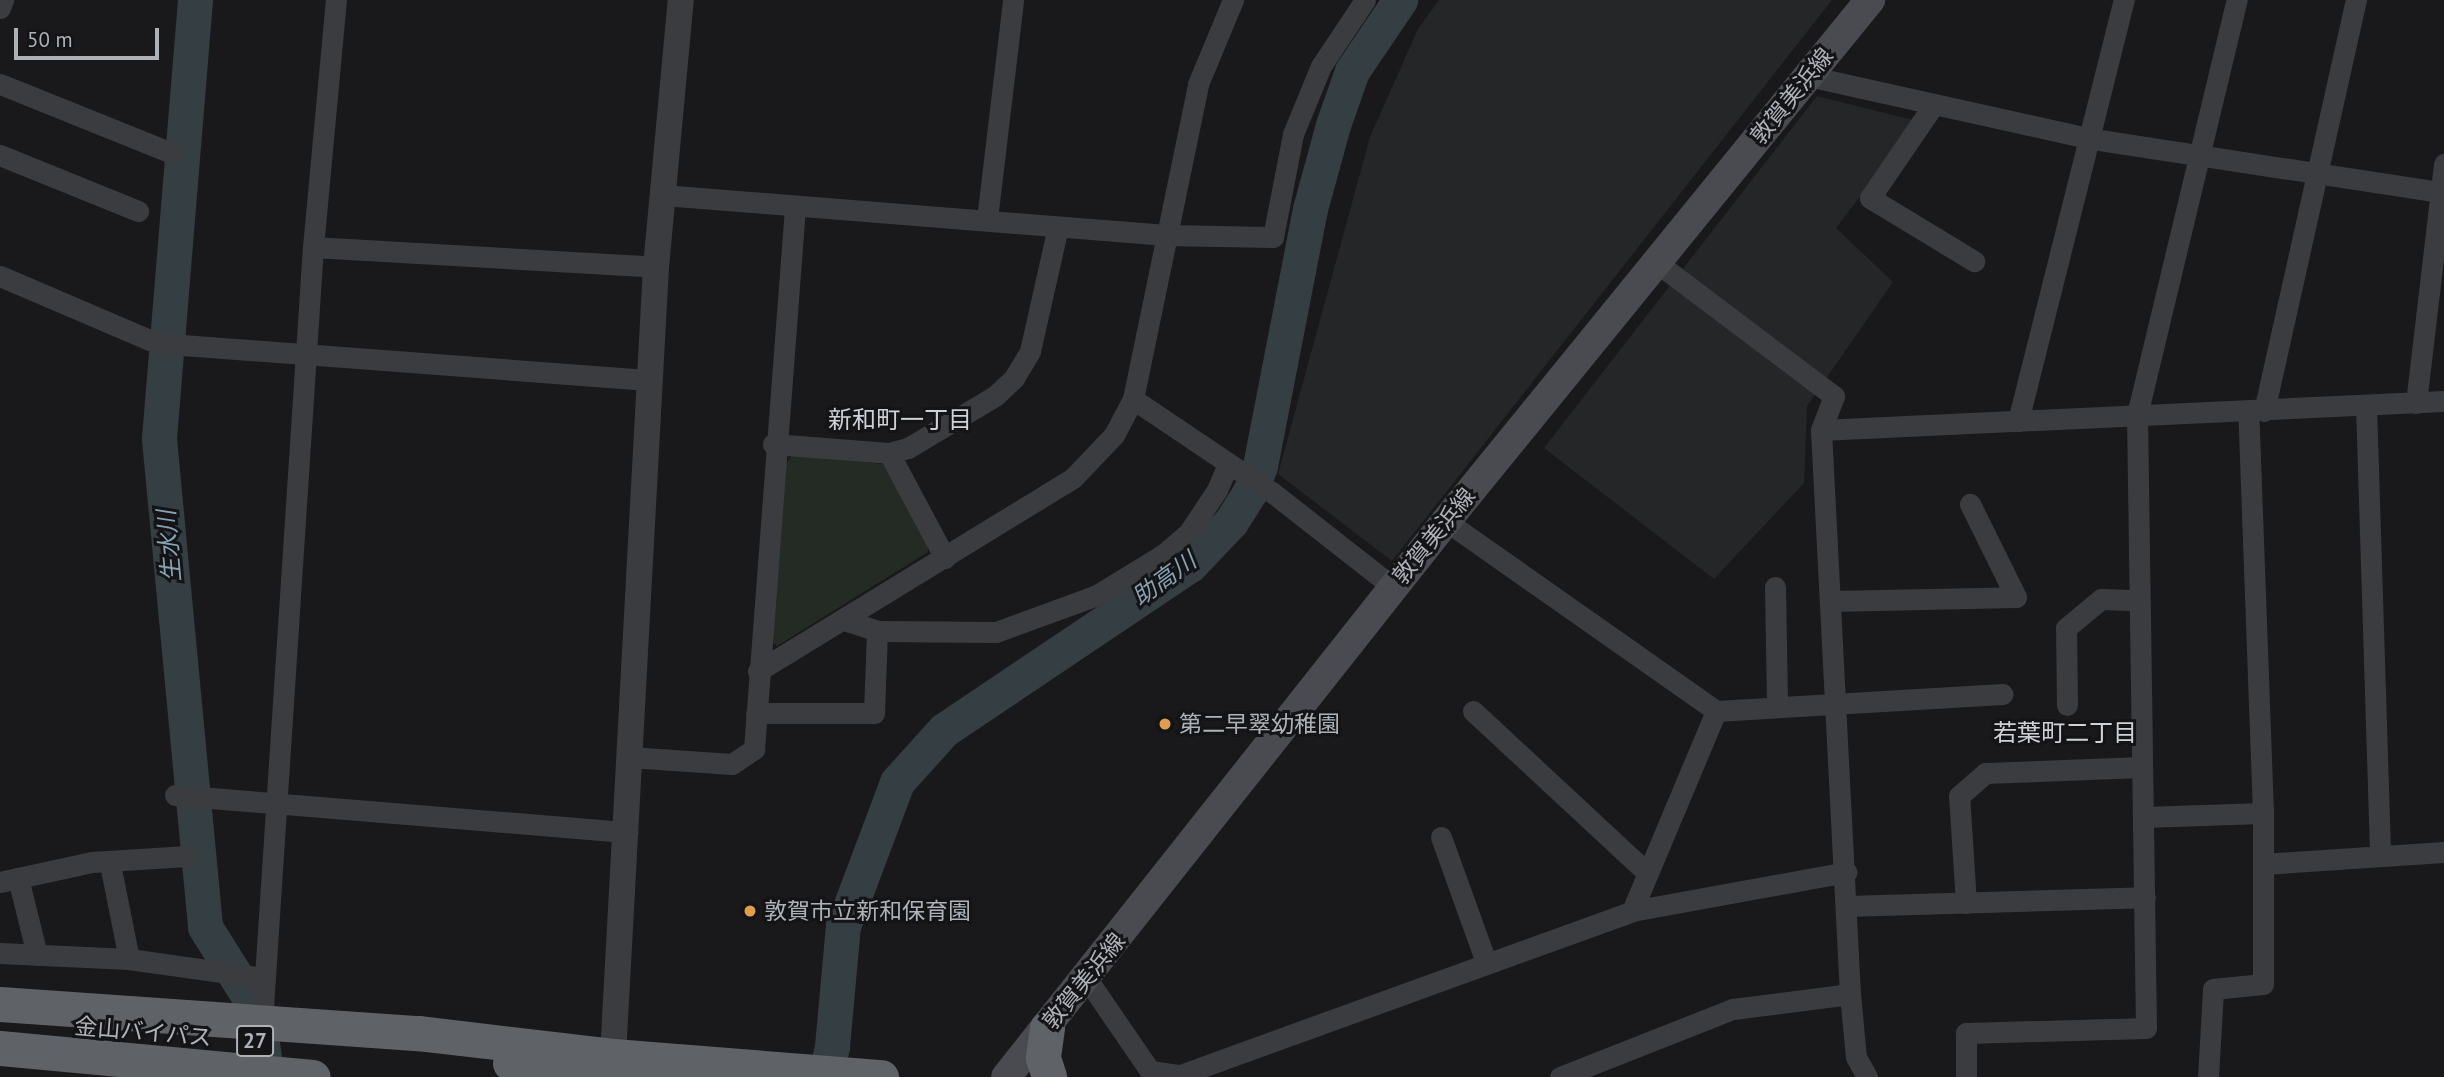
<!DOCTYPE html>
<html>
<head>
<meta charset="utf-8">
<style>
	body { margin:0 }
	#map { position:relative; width:2444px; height:1077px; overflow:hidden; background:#19191b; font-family:"PT Sans","Noto Sans JP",sans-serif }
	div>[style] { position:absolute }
	.built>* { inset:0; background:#252628 }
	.green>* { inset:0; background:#242b24 }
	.river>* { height:35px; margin:-17.5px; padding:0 17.5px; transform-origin:17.5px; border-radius:17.5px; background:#343e43 }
	.minor-tunnel>* { height:21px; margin-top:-10.5px; transform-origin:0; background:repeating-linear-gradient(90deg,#37383b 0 21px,transparent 0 31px) }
	.minor>* { height:21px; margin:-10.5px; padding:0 10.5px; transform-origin:10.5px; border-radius:10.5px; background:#3b3c40 }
	.tertiary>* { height:26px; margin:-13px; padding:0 13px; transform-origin:13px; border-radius:13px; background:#3b3c40 }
	.secondary>* { height:30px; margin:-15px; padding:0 15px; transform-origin:15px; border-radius:15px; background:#494b50 }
	.trunk>* { height:35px; margin:-17.5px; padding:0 17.5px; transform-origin:17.5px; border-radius:17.5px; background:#5f6267 }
	.trunk-bridge>* { height:35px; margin:-17.5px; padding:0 17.5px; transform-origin:17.5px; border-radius:17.5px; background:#5f6267 }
	.dots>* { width:19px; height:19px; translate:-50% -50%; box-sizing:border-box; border:4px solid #141416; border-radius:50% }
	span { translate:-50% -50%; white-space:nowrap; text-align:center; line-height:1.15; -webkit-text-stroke:6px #141416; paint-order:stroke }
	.shield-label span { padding:2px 5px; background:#141416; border:2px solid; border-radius:5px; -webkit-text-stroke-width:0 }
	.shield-label { font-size:21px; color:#adb2b9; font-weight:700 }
	.street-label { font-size:23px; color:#adb2b9 }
	.poi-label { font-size:23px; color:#adb2b9 }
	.left { translate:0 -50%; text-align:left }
	.neighbourhood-label { font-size:24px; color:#ced1d6 }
	.water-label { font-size:24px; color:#88a2b1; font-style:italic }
	.scale { position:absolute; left:14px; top:28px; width:145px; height:32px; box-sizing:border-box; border:4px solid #adb2b9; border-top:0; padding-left:9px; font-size:21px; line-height:24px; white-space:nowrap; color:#adb2b9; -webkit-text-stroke:5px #141416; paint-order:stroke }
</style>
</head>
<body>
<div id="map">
	<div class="built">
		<div style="clip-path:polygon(1439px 0,1832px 0,1392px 561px,1278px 474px,1370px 137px,1418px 29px)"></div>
		<div style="clip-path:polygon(1817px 96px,1917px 121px,1836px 228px,1893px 282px,1807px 406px,1804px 483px,1714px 579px,1544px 448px)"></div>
	</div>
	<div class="green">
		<div style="clip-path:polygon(793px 454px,883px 464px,929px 541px,928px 552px,777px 646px,769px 639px,782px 469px)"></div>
	</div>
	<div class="river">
		<div style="left:195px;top:0;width:440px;rotate:94.7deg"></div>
		<div style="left:159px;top:439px;width:490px;rotate:84.6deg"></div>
		<div style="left:205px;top:927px;width:98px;rotate:57.9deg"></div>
		<div style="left:257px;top:1010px;width:68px;rotate:81.5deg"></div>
		<div style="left:825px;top:1077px;width:32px;rotate:-77deg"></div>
		<div style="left:832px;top:1046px;width:121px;rotate:-84.8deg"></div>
		<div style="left:843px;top:926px;width:154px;rotate:-69.4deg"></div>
		<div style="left:897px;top:782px;width:70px;rotate:-47.9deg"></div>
		<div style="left:944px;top:730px;width:296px;rotate:-33.9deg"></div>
		<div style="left:1190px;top:565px;width:59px;rotate:-46.4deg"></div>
		<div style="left:1231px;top:522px;width:36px;rotate:-58deg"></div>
		<div style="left:1250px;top:492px;width:28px;rotate:-69deg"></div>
		<div style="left:1260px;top:466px;width:262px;rotate:-79deg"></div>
		<div style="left:1310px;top:209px;width:87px;rotate:-74.7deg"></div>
		<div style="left:1333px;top:125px;width:57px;rotate:-70.6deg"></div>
		<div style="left:1352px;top:71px;width:86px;rotate:-55.9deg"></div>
	</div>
	<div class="minor-tunnel">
		<div style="left:261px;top:1077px;width:64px;rotate:-88.2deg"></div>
	</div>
	<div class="minor">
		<div style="left:0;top:8px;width:9px;rotate:-69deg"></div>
		<div style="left:1808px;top:76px;width:292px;rotate:12.5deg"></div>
		<div style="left:2093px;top:139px;width:355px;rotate:8.7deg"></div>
		<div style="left:0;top:84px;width:185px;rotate:21.9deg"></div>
		<div style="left:1932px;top:107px;width:110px;rotate:124.3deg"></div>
		<div style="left:1870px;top:198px;width:122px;rotate:31.2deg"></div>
		<div style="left:0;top:155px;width:149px;rotate:22.1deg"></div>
		<div style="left:663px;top:195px;width:505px;rotate:4.55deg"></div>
		<div style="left:1166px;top:235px;width:107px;rotate:1.1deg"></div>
		<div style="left:1273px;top:237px;width:105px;rotate:-79deg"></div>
		<div style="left:1293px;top:134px;width:74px;rotate:-67.6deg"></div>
		<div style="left:1321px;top:66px;width:79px;rotate:-56.3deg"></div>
		<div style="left:987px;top:219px;width:221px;rotate:-83.2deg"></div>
		<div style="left:313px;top:247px;width:344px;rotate:3.3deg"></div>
		<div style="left:1656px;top:262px;width:223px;rotate:37deg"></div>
		<div style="left:1834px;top:396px;width:36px;rotate:111deg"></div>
		<div style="left:1821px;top:430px;width:565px;rotate:87.06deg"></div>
		<div style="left:1850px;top:994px;width:63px;rotate:84.6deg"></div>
		<div style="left:1856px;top:1057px;width:23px;rotate:61deg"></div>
		<div style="left:0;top:276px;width:170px;rotate:23.2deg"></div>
		<div style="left:156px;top:343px;width:496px;rotate:4.3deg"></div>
		<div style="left:1133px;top:399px;width:169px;rotate:33.9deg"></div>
		<div style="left:1273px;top:493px;width:152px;rotate:38.1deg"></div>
		<div style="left:2416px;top:403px;width:241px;rotate:-83.3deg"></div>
		<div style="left:2366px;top:406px;width:448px;rotate:88.2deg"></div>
		<div style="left:2264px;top:411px;width:421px;rotate:-77.4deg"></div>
		<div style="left:2018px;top:421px;width:434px;rotate:-75.9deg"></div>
		<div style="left:1821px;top:430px;width:624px;rotate:-2.67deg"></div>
		<div style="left:773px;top:444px;width:116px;rotate:4.4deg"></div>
		<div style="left:1446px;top:521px;width:330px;rotate:35.1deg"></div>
		<div style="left:1716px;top:711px;width:287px;rotate:-3.4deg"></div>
		<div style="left:945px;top:558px;width:119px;rotate:-118.1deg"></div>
		<div style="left:889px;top:453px;width:20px;rotate:-15deg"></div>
		<div style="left:908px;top:448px;width:101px;rotate:-30.9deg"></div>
		<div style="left:995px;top:396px;width:26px;rotate:-43deg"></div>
		<div style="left:1014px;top:378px;width:31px;rotate:-59deg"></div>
		<div style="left:1030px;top:351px;width:127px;rotate:-77.3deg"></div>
		<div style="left:1775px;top:587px;width:119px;rotate:89deg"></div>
		<div style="left:1831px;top:601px;width:185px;rotate:-1.2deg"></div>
		<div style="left:2016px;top:597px;width:104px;rotate:-116.3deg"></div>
		<div style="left:844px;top:620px;width:35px;rotate:18deg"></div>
		<div style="left:877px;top:631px;width:119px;rotate:0.5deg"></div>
		<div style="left:996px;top:632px;width:108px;rotate:-20.1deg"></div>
		<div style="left:1097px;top:595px;width:79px;rotate:-31.5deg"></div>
		<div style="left:1164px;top:554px;width:33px;rotate:-41deg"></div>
		<div style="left:1189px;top:532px;width:50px;rotate:-56.3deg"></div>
		<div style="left:1217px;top:490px;width:28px;rotate:-67deg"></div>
		<div style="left:758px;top:671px;width:369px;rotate:-31.5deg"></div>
		<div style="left:1073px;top:478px;width:59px;rotate:-46.4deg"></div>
		<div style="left:1114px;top:435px;width:41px;rotate:-62.2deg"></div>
		<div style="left:1133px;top:399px;width:322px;rotate:-78.3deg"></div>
		<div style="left:1198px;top:84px;width:91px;rotate:-67.4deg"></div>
		<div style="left:2067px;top:705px;width:77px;rotate:-90.7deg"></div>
		<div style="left:2066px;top:628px;width:45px;rotate:-39.6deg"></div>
		<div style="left:2101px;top:599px;width:37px;rotate:2deg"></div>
		<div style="left:1473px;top:711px;width:236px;rotate:42.9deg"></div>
		<div style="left:756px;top:713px;width:118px"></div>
		<div style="left:874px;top:713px;width:82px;rotate:-87.9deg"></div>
		<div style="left:629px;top:757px;width:103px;rotate:3.9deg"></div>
		<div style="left:732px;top:764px;width:27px;rotate:-34deg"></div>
		<div style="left:754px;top:749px;width:544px;rotate:-85.67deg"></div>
		<div style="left:175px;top:795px;width:454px;rotate:4.7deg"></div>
		<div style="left:2143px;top:817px;width:120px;rotate:-1.9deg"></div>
		<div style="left:1441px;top:837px;width:133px;rotate:70.2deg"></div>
		<div style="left:110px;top:864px;width:97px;rotate:78.7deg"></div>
		<div style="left:2263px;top:864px;width:181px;rotate:-3.8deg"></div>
		<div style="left:18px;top:878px;width:79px;rotate:76.1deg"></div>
		<div style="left:0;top:882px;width:94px;rotate:-12.3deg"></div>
		<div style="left:92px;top:862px;width:95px;rotate:-3.6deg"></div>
		<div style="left:1966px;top:903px;width:107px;rotate:-93.7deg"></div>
		<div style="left:1959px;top:796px;width:35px;rotate:-41deg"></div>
		<div style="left:1985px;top:773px;width:157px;rotate:-2.2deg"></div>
		<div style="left:1847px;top:906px;width:298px;rotate:-1.7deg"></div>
		<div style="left:1632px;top:911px;width:217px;rotate:-67.2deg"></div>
		<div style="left:0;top:953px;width:129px;rotate:2.7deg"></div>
		<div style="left:129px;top:959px;width:137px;rotate:8deg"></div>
		<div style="left:1087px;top:979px;width:112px;rotate:55.6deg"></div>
		<div style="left:1150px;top:1071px;width:30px;rotate:8deg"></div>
		<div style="left:1180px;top:1075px;width:481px;rotate:-19.9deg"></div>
		<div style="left:1632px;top:911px;width:218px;rotate:-10.3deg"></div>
		<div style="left:263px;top:1007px;width:762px;rotate:-86.24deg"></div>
		<div style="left:313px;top:247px;width:248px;rotate:-84.7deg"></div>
		<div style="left:1560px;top:1077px;width:186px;rotate:-21.5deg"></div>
		<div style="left:1733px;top:1009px;width:118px;rotate:-7.3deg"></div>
		<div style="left:1966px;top:1077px;width:44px;rotate:-90deg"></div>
		<div style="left:1966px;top:1033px;width:180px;rotate:-1.6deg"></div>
		<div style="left:2146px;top:1028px;width:613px;rotate:-90.84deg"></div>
		<div style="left:2137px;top:415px;width:427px;rotate:-76.5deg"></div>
		<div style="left:2208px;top:1077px;width:88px;rotate:-86.7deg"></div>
		<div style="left:2213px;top:989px;width:50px;rotate:-5.7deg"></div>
		<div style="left:2263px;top:984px;width:171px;rotate:-90deg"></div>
		<div style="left:2263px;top:813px;width:401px;rotate:-92.1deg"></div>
	</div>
	<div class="tertiary">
		<div style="left:612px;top:1074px;width:808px;rotate:-86.88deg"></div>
		<div style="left:656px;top:267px;width:268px;rotate:-84.7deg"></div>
	</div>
	<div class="secondary">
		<div style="left:1006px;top:1077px;width:709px;rotate:-51.64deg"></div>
		<div style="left:1446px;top:521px;width:672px;rotate:-50.86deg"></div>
	</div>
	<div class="trunk">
		<div style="left:0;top:1004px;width:419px;rotate:4deg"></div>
		<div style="left:418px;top:1033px;width:196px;rotate:6.7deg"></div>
		<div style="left:613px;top:1056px;width:269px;rotate:4.5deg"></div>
		<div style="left:1047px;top:1028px;width:30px;rotate:98deg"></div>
		<div style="left:1043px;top:1058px;width:20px;rotate:72deg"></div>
		<div style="left:0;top:1048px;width:314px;rotate:5.3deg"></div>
	</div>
	<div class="trunk-bridge">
		<div style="left:510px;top:1063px;width:153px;rotate:5.3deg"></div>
	</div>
	<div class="dots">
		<div style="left:1165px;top:724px;background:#e19d4b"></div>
		<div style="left:750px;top:911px;background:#e19d4b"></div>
	</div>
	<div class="shield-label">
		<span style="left:255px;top:1041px">27</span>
	</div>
	<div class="street-label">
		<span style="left:1792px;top:96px;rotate:-51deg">敦賀美浜線</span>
		<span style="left:1434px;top:536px;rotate:-51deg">敦賀美浜線</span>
		<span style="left:1084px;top:981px;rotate:-51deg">敦賀美浜線</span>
		<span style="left:143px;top:1032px;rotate:5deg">金山バイパス</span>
	</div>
	<div class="poi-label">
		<span class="left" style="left:1179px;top:724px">第二早翠幼稚園</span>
		<span class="left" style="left:764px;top:911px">敦賀市立新和保育園</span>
	</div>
	<div class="neighbourhood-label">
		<span style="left:900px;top:420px">新和町一丁目</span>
		<span style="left:2065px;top:733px">若葉町二丁目</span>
	</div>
	<div class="water-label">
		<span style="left:169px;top:546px;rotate:-95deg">生水川</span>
		<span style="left:1164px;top:579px;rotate:-36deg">助高川</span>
	</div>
	<div class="scale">50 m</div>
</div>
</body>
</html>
